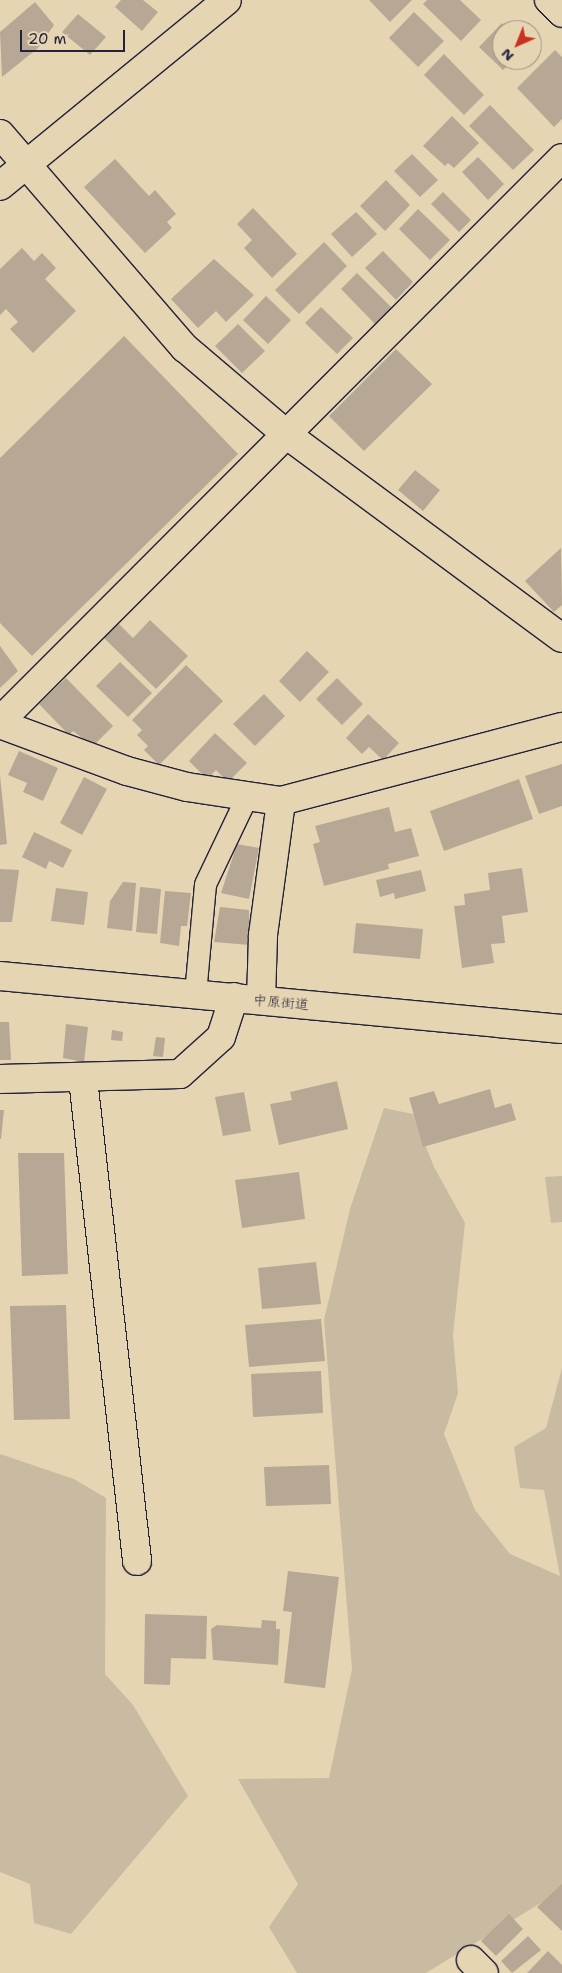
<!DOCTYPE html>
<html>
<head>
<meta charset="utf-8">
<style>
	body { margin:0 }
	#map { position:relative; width:562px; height:1973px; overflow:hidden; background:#e6d5b2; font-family:"Shantell Sans","Klee One",sans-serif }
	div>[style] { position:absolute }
	.green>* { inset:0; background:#c9bba1 }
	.building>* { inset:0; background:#b6a894 }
	.roads { filter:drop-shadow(1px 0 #22223b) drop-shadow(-1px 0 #22223b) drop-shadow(0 1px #22223b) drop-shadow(0 -1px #22223b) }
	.service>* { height:21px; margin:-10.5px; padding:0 10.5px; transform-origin:10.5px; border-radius:10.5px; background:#e6d5b2 }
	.minor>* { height:28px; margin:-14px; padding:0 14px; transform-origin:14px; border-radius:14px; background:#e6d5b2 }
	.primary>* { height:28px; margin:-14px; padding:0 14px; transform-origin:14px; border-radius:14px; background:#e6d5b2 }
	span { translate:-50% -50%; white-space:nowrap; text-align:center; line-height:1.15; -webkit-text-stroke:5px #e6d5b2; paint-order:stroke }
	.street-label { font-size:14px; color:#22223b }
	.north { position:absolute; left:492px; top:20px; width:50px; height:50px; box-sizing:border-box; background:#e6d5b2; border:1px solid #988d82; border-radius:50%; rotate:224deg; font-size:14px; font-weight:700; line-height:20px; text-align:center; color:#22223b }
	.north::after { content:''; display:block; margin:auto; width:18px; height:22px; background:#c8321e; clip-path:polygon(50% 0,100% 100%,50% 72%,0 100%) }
	.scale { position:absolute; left:20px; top:30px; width:105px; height:22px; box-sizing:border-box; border:2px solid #22223b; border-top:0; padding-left:6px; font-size:15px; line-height:18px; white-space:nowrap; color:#22223b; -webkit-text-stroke:4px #e6d5b2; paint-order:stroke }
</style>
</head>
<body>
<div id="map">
	<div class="green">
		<div style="clip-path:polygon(384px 1108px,413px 1114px,434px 1167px,465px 1223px,453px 1335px,458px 1393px,444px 1434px,475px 1510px,510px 1554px,560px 1576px,544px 1490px,520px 1488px,514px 1447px,546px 1428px,562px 1368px,562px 1890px,426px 1973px,297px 1973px,269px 1927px,298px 1884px,238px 1779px,329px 1778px,352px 1669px,324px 1320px,350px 1209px)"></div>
		<div style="clip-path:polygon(562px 1176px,562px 1222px,551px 1223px,545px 1177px)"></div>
		<div style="clip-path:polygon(0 1454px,74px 1479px,106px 1498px,105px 1674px,133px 1705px,188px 1796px,71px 1934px,34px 1923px,30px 1884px,0 1872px)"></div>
	</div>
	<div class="building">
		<div style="clip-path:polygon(121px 0,143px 0,158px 12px,142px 31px,115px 7px)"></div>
		<div style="clip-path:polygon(369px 0,412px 0,390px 22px)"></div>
		<div style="clip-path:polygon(427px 0,460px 0,481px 20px,461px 41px,423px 4px)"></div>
		<div style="clip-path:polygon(35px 2px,54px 25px,38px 48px,2px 77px,0 32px)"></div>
		<div style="clip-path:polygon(414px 12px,444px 41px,418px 67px,389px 38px)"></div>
		<div style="clip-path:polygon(78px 14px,106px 37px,90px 55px,62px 32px)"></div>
		<div style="clip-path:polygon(502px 23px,510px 30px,502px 30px,502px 60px,513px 60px,503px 70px,479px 47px)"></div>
		<div style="clip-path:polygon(555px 50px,562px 57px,562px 119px,554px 127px,517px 88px)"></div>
		<div style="clip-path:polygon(444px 54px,484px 95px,464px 115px,424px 75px)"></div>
		<div style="clip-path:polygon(490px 105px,534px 150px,513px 170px,469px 126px)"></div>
		<div style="clip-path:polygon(452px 116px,479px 143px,454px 168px,448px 163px,445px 166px,423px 146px)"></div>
		<div style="clip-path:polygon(412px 154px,438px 180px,420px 197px,394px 171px)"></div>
		<div style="clip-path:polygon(478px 157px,504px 184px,488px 200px,462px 172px)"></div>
		<div style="clip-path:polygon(115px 159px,149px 196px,155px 190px,176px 214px,167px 222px,172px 228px,145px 253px,84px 187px)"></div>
		<div style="clip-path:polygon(386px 180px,410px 205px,385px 231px,360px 206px)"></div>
		<div style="clip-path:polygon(443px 192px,471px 220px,459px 232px,431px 204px)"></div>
		<div style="clip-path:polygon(253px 208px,297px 254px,272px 278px,244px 248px,252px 240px,237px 224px)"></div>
		<div style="clip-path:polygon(418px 209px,450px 240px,430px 260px,399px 229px)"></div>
		<div style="clip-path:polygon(356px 212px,377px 234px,352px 257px,331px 234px)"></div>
		<div style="clip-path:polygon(324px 242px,347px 266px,299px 314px,275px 290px)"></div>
		<div style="clip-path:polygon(22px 248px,34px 261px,42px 253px,56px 268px,45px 279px,76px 311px,33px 353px,10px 329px,18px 322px,6px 309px,0 315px,0 269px)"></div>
		<div style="clip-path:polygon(383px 251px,413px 282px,396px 300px,365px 268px)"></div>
		<div style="clip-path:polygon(214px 259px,254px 295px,226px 322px,216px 311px,198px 328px,171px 299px)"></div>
		<div style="clip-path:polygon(357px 273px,392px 308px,375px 324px,341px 289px)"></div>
		<div style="clip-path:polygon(266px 296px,291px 320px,268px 344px,243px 320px)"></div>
		<div style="clip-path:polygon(321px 307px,353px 338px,337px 354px,305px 323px)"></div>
		<div style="clip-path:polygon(238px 324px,265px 351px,242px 373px,215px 346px)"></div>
		<div style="clip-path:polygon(124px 336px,238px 454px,32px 656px,0 623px,0 458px)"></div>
		<div style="clip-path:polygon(396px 349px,432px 384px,364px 451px,329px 416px)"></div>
		<div style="clip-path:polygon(415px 470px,440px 490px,423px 511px,398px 490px)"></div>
		<div style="clip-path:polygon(561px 548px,562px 605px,554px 612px,525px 581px)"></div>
		<div style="clip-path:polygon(150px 620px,188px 656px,156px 689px,104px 638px,118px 623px,133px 638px)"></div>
		<div style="clip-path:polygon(0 646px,18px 671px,0 688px)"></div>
		<div style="clip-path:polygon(307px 651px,329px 672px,300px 702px,279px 681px)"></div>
		<div style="clip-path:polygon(120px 662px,152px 693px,128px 717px,96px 686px)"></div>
		<div style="clip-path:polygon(186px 665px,223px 701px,159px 765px,144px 750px,148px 746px,137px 735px,142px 730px,132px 720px)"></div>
		<div style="clip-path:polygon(66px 678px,113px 726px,93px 746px,73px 731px,69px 735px,39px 704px)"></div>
		<div style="clip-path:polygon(337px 678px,363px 704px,342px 725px,316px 699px)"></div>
		<div style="clip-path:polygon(264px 694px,285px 716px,255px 746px,233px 724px)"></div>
		<div style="clip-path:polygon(368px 714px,399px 743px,383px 760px,369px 747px,362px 754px,346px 738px)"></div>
		<div style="clip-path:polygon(215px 733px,247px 763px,228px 782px,216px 770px,207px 779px,189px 761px)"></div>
		<div style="clip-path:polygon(19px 751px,58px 768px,43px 801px,23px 792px,27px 783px,8px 775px)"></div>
		<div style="clip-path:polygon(562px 764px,562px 806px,539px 814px,525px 776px)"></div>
		<div style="clip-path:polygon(0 775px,7px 844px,0 845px)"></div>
		<div style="clip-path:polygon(84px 777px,107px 789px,82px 835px,60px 823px)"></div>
		<div style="clip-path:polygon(519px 779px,533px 819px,444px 851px,430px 811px)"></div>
		<div style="clip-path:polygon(389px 807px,395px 832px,411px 828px,419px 856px,388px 864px,389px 869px,324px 886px,313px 844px,320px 842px,315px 826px)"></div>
		<div style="clip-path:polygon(34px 832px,72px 850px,63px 868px,49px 861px,46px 869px,22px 857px)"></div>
		<div style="clip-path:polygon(237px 844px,259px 848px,249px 899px,221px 893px)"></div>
		<div style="clip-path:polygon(522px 868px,528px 912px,502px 916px,505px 943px,491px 944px,494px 963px,462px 968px,454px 906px,465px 905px,464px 894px,490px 890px,488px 873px)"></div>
		<div style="clip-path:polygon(0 869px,19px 870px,12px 922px,0 922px)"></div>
		<div style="clip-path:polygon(421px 870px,426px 891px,395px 899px,394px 893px,380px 897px,376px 880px)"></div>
		<div style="clip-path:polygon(123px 882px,136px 883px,132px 931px,107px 928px,110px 901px)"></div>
		<div style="clip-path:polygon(140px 887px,161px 889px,157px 934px,136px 932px)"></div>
		<div style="clip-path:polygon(56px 888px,88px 892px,84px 925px,51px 921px)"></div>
		<div style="clip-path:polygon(165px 891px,191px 893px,187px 926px,181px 926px,179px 946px,160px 943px)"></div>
		<div style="clip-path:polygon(220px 907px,249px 910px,250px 945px,214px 942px)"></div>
		<div style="clip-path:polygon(356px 923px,423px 929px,420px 959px,353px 953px)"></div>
		<div style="clip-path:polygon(0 1022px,9px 1022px,11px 1060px,0 1060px)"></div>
		<div style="clip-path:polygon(66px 1024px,88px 1027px,84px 1062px,63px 1058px)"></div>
		<div style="clip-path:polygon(112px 1030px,123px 1032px,122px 1041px,111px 1040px)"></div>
		<div style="clip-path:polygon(156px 1037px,165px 1038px,163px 1057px,153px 1056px)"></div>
		<div style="clip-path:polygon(337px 1081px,348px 1129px,279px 1145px,270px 1104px,292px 1100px,290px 1092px)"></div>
		<div style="clip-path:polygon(490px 1089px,495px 1108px,511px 1103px,516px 1120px,423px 1147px,409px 1098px,434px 1091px,439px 1104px)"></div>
		<div style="clip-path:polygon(244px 1092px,251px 1131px,223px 1136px,215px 1097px)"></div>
		<div style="clip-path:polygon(0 1110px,4px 1110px,1px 1139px,0 1139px)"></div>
		<div style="clip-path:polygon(18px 1153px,64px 1153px,68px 1274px,22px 1276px)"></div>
		<div style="clip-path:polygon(299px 1172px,305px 1219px,242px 1228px,235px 1180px)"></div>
		<div style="clip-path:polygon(316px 1262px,321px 1304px,262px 1309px,258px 1268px)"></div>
		<div style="clip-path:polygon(66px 1305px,70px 1419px,14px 1420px,10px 1306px)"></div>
		<div style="clip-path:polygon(321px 1319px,325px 1361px,249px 1367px,245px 1325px)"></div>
		<div style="clip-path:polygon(321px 1371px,323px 1413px,253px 1417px,251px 1374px)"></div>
		<div style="clip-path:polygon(329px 1465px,331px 1504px,266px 1506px,264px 1467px)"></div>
		<div style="clip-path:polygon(288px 1571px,339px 1577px,325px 1688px,284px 1683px,292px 1612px,283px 1611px)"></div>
		<div style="clip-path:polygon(145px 1614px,207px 1616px,206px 1659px,171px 1658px,170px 1685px,144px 1684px)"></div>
		<div style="clip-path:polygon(262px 1620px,276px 1621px,276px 1629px,280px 1629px,278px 1665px,213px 1660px,211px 1629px,217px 1625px,261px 1628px)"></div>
		<div style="clip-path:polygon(562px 1884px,562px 1931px,537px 1907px)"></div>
		<div style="clip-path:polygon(509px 1914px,523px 1929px,496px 1956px,481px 1941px)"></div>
		<div style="clip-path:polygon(528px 1936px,541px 1950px,512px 1973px,501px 1961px)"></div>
		<div style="clip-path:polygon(548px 1951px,562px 1965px,562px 1973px,527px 1973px)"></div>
	</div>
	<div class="roads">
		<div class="service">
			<div style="left:195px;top:994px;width:110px;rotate:-84.8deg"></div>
			<div style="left:205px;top:884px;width:98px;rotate:-64.5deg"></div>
		</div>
		<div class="minor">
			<div style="left:549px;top:0;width:18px;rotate:45deg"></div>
			<div style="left:0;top:134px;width:283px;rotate:49.2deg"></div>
			<div style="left:185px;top:348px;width:133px;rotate:40.4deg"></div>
			<div style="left:286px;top:434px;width:343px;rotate:36.5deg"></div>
			<div style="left:0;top:186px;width:293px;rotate:-39.3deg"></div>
			<div style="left:0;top:721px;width:795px;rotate:-45.05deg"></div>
			<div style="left:0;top:724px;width:135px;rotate:20.3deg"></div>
			<div style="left:127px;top:771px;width:62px;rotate:14.9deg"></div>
			<div style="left:187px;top:787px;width:95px;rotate:8.5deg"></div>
			<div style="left:281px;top:801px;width:291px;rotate:-14.8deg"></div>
			<div style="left:261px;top:1000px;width:65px;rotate:-88.2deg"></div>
			<div style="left:263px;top:935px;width:135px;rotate:-82.3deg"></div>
			<div style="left:0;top:1079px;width:180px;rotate:-1.6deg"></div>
			<div style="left:180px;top:1074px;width:55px;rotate:-42.1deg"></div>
			<div style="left:221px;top:1037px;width:42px;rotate:-72deg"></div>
			<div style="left:83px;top:1079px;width:485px;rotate:83.6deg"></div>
			<div style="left:471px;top:1960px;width:18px;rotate:45deg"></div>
		</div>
		<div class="primary">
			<div style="left:0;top:976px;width:564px;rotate:5.39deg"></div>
		</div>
	</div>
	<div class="street-label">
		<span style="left:281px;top:1002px;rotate:5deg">中原街道</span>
	</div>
	<div class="north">N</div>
	<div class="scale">20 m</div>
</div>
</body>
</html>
